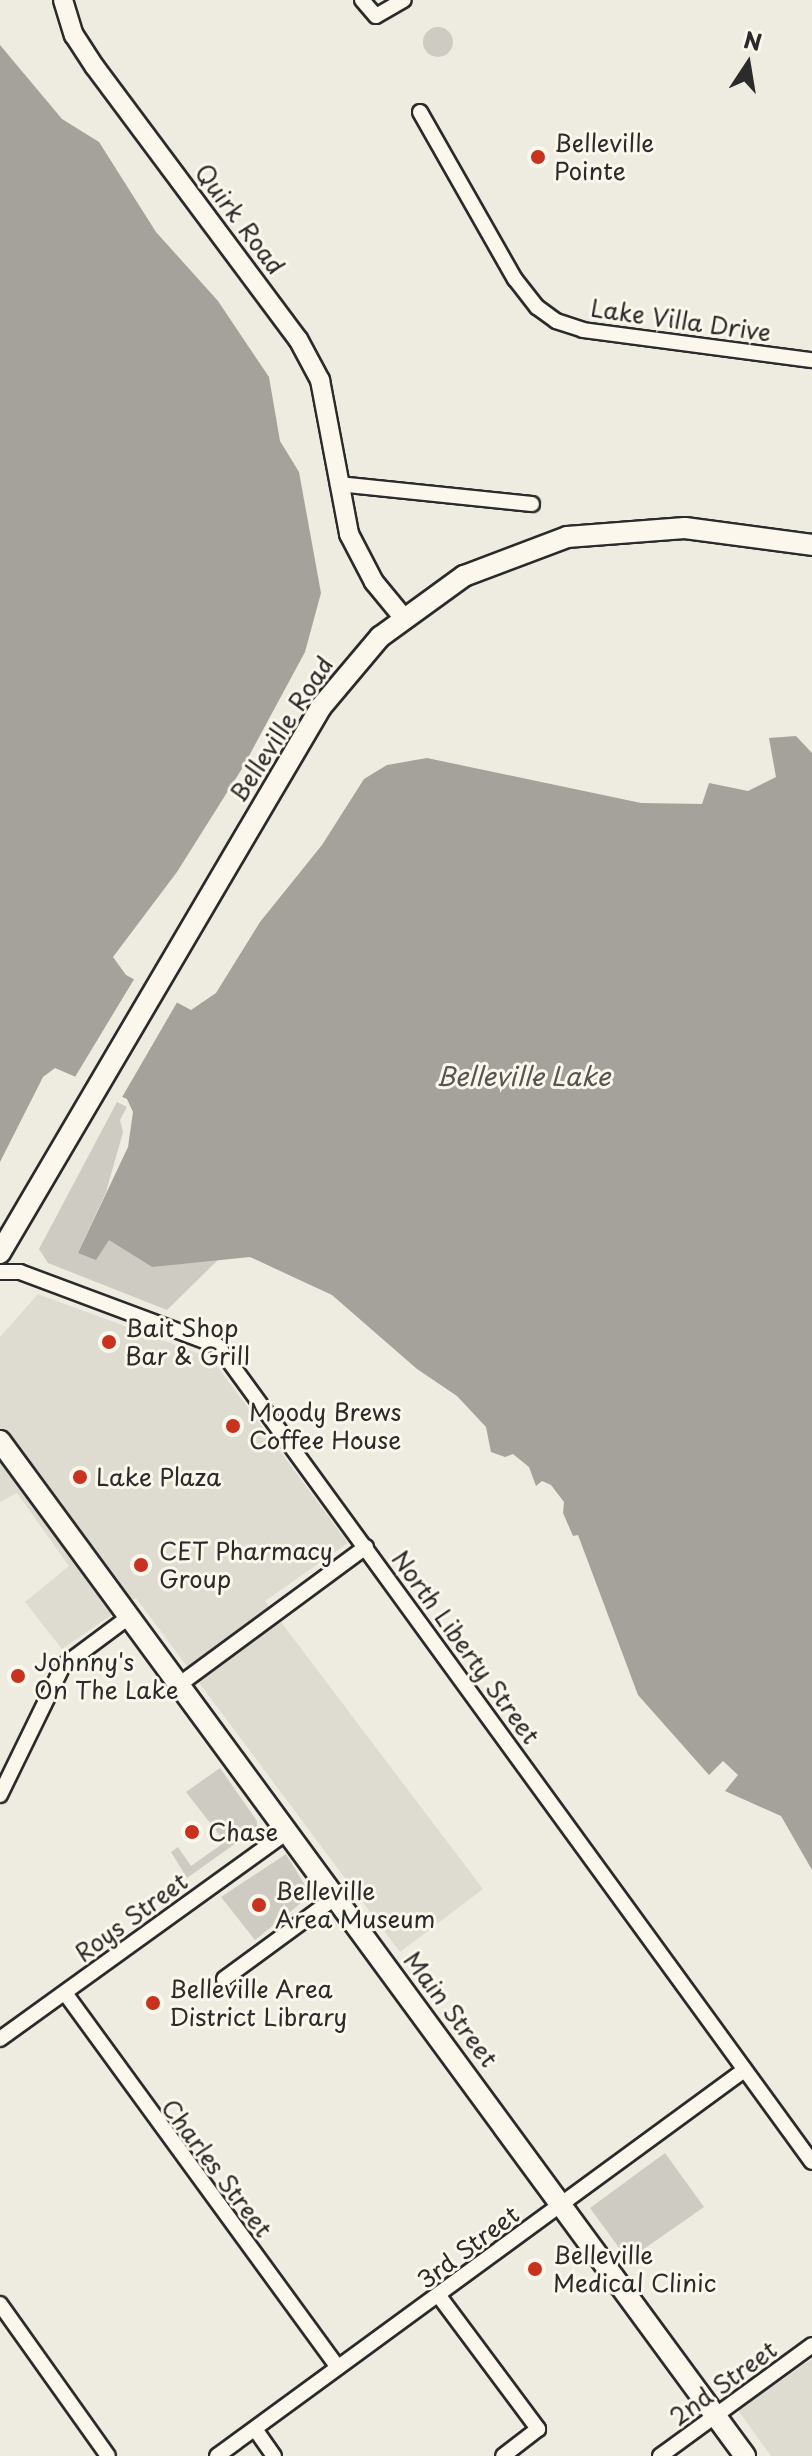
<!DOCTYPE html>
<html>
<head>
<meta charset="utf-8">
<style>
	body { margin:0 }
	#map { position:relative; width:812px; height:2456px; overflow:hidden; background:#eeebe0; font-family:"Playpen Sans",sans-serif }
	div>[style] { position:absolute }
	.built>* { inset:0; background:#dedbd1 }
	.green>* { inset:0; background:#cecbc2 }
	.round { border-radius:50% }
	.water>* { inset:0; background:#a4a29a }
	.pier>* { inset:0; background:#eeebe0 }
	.roads { filter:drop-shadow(2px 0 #2b2b2b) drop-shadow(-2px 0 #2b2b2b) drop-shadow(0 2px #2b2b2b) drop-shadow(0 -2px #2b2b2b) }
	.minor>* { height:14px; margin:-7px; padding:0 7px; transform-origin:7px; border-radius:7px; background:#fbf7ec }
	.tertiary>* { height:18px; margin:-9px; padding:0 9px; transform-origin:9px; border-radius:9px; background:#fbf7ec }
	.secondary>* { height:20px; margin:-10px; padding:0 10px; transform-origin:10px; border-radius:10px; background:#fbf7ec }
	.dots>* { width:22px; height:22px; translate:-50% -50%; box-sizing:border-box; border:4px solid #fbf7ec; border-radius:50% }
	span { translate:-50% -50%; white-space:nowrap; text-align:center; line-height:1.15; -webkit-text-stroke:6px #fbf7ec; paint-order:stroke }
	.poi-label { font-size:24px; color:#2b2b2b }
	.left { translate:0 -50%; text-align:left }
	.street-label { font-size:24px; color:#2b2b2b }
	.water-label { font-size:26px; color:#555552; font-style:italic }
	.north { position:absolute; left:708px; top:24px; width:80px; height:80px; -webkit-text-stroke:6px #fbf7ec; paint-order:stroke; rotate:12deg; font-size:22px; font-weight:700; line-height:32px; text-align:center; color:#2b2b2b }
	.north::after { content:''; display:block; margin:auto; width:28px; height:36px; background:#2b2b2b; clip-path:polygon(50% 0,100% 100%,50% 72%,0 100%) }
</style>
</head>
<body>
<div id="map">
	<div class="built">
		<div style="clip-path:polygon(38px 1294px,211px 1358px,348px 1543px,265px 1601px,483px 1889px,400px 1952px,136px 1598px,62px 1649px,25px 1602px,69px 1566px,17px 1493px,0 1502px,0 1337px)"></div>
		<div style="clip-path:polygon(812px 2359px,812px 2456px,771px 2456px,738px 2410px)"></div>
	</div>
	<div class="green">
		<div class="round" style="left:423px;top:27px;width:30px;height:30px"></div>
		<div style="clip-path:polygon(117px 1102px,127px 1107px,120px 1120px,123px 1132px,106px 1192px,78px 1253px,109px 1239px,152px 1267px,221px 1257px,167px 1310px,48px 1263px,39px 1249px)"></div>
		<div style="clip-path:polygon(220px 1768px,257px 1821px,257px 1828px,187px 1878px,171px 1852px,178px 1847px,191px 1866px,225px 1842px,186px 1792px)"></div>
		<div style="clip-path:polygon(286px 1854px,311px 1895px,255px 1940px,221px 1897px)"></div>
		<div style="clip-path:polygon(665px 2153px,704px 2207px,628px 2260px,590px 2208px)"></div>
	</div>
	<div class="water">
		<div style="clip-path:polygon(0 45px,62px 119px,99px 142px,156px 232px,218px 301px,269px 377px,280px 441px,299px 472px,321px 593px,305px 652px,243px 767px,177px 872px,113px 957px,126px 975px,191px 1010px,216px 993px,260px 922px,322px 845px,364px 779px,387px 765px,427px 758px,641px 803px,702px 804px,709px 783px,748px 791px,776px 777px,769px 738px,796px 736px,812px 753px,812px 1870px,781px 1816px,725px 1791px,738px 1775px,723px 1761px,709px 1775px,638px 1695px,578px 1535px,573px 1536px,563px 1513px,564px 1502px,551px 1485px,542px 1481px,536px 1486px,529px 1467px,513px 1454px,505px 1457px,491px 1452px,486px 1427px,457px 1396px,417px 1369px,332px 1295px,250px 1257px,152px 1267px,109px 1240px,96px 1260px,78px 1253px,128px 1147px,133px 1112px,127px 1099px,55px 1068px,43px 1077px,0 1162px)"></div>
	</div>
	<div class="pier">
		<div style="clip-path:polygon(136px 976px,179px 999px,121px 1099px,75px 1077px)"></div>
	</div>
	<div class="roads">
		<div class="minor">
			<div style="left:362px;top:0;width:21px;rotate:49deg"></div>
			<div style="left:376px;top:16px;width:32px;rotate:-30deg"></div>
			<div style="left:420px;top:112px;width:192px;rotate:60.4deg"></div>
			<div style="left:515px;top:279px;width:36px;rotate:52deg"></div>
			<div style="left:537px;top:307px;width:24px;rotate:36deg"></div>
			<div style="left:556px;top:321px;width:28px;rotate:18deg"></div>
			<div style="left:583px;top:330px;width:231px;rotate:7.5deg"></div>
			<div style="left:338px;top:484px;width:195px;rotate:5.9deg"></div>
			<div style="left:0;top:1272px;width:20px"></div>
			<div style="left:20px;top:1272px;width:211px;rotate:20.5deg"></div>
			<div style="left:218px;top:1346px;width:1009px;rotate:53.95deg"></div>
			<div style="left:180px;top:1684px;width:231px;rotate:-36.4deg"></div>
			<div style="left:0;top:1795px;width:144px;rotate:-64deg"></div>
			<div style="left:63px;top:1666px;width:84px;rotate:-36.7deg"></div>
			<div style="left:224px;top:1979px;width:139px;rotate:-36.2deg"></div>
			<div style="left:65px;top:1993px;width:463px;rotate:53.9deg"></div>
			<div style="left:0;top:2039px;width:355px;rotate:-35.8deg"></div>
			<div style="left:439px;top:2296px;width:166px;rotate:53.3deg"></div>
			<div style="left:538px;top:2429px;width:44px;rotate:142.4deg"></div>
			<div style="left:0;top:2304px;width:186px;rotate:54.6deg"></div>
			<div style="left:255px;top:2429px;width:33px;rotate:55deg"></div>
			<div style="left:217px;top:2456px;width:652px;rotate:-36.2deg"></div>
			<div style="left:660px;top:2456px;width:188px;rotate:-36.1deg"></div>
		</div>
		<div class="tertiary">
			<div style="left:63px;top:0;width:37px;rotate:73deg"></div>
			<div style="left:74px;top:35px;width:38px;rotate:57deg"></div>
			<div style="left:95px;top:67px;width:339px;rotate:53.3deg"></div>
			<div style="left:298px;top:339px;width:47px;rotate:61.8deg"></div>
			<div style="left:320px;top:380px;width:157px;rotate:79.3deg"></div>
			<div style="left:349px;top:534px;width:54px;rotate:62.5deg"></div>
			<div style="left:374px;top:582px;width:45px;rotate:50.4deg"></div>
		</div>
		<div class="secondary">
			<div style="left:0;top:1253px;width:633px;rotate:-59.55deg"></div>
			<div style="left:321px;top:707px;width:92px;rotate:-49.9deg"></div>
			<div style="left:380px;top:637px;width:104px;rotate:-36deg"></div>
			<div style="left:464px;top:576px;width:110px;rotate:-20.7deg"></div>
			<div style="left:567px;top:537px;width:118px;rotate:-4.4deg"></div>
			<div style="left:685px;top:528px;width:128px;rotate:7.6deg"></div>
			<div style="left:0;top:1441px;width:1259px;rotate:53.72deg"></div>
		</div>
	</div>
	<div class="dots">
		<div style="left:538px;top:157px;background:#c8321e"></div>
		<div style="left:109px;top:1342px;background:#c8321e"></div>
		<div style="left:233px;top:1426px;background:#c8321e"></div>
		<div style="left:80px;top:1477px;background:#c8321e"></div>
		<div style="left:141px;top:1565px;background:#c8321e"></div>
		<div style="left:18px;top:1676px;background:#c8321e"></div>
		<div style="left:192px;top:1832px;background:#c8321e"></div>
		<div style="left:259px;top:1905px;background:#c8321e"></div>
		<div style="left:153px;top:2003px;background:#c8321e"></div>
		<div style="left:535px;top:2269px;background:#c8321e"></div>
	</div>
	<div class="poi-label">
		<span class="left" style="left:554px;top:157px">Belleville<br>Pointe</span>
		<span class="left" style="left:125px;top:1342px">Bait Shop<br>Bar &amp; Grill</span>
		<span class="left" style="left:249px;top:1426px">Moody Brews<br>Coffee House</span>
		<span class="left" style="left:96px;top:1477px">Lake Plaza</span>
		<span class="left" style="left:159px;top:1565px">CET Pharmacy<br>Group</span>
		<span class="left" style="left:34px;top:1676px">Johnny's<br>On The Lake</span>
		<span class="left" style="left:208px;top:1832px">Chase</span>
		<span class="left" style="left:275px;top:1905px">Belleville<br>Area Museum</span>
		<span class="left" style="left:169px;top:2003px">Belleville Area<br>District Library</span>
		<span class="left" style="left:553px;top:2269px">Belleville<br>Medical Clinic</span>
	</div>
	<div class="street-label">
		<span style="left:240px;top:219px;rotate:53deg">Quirk Road</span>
		<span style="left:681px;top:320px;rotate:8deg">Lake Villa Drive</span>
		<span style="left:281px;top:729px;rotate:-57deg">Belleville Road</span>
		<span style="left:466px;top:1647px;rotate:54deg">North Liberty Street</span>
		<span style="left:131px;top:1917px;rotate:-36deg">Roys Street</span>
		<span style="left:451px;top:2009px;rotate:53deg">Main Street</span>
		<span style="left:217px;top:2168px;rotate:53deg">Charles Street</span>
		<span style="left:468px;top:2247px;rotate:-37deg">3rd Street</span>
		<span style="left:723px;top:2383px;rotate:-36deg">2nd Street</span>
	</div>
	<div class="water-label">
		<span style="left:523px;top:1076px">Belleville Lake</span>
	</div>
	<div class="north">N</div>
</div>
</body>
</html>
